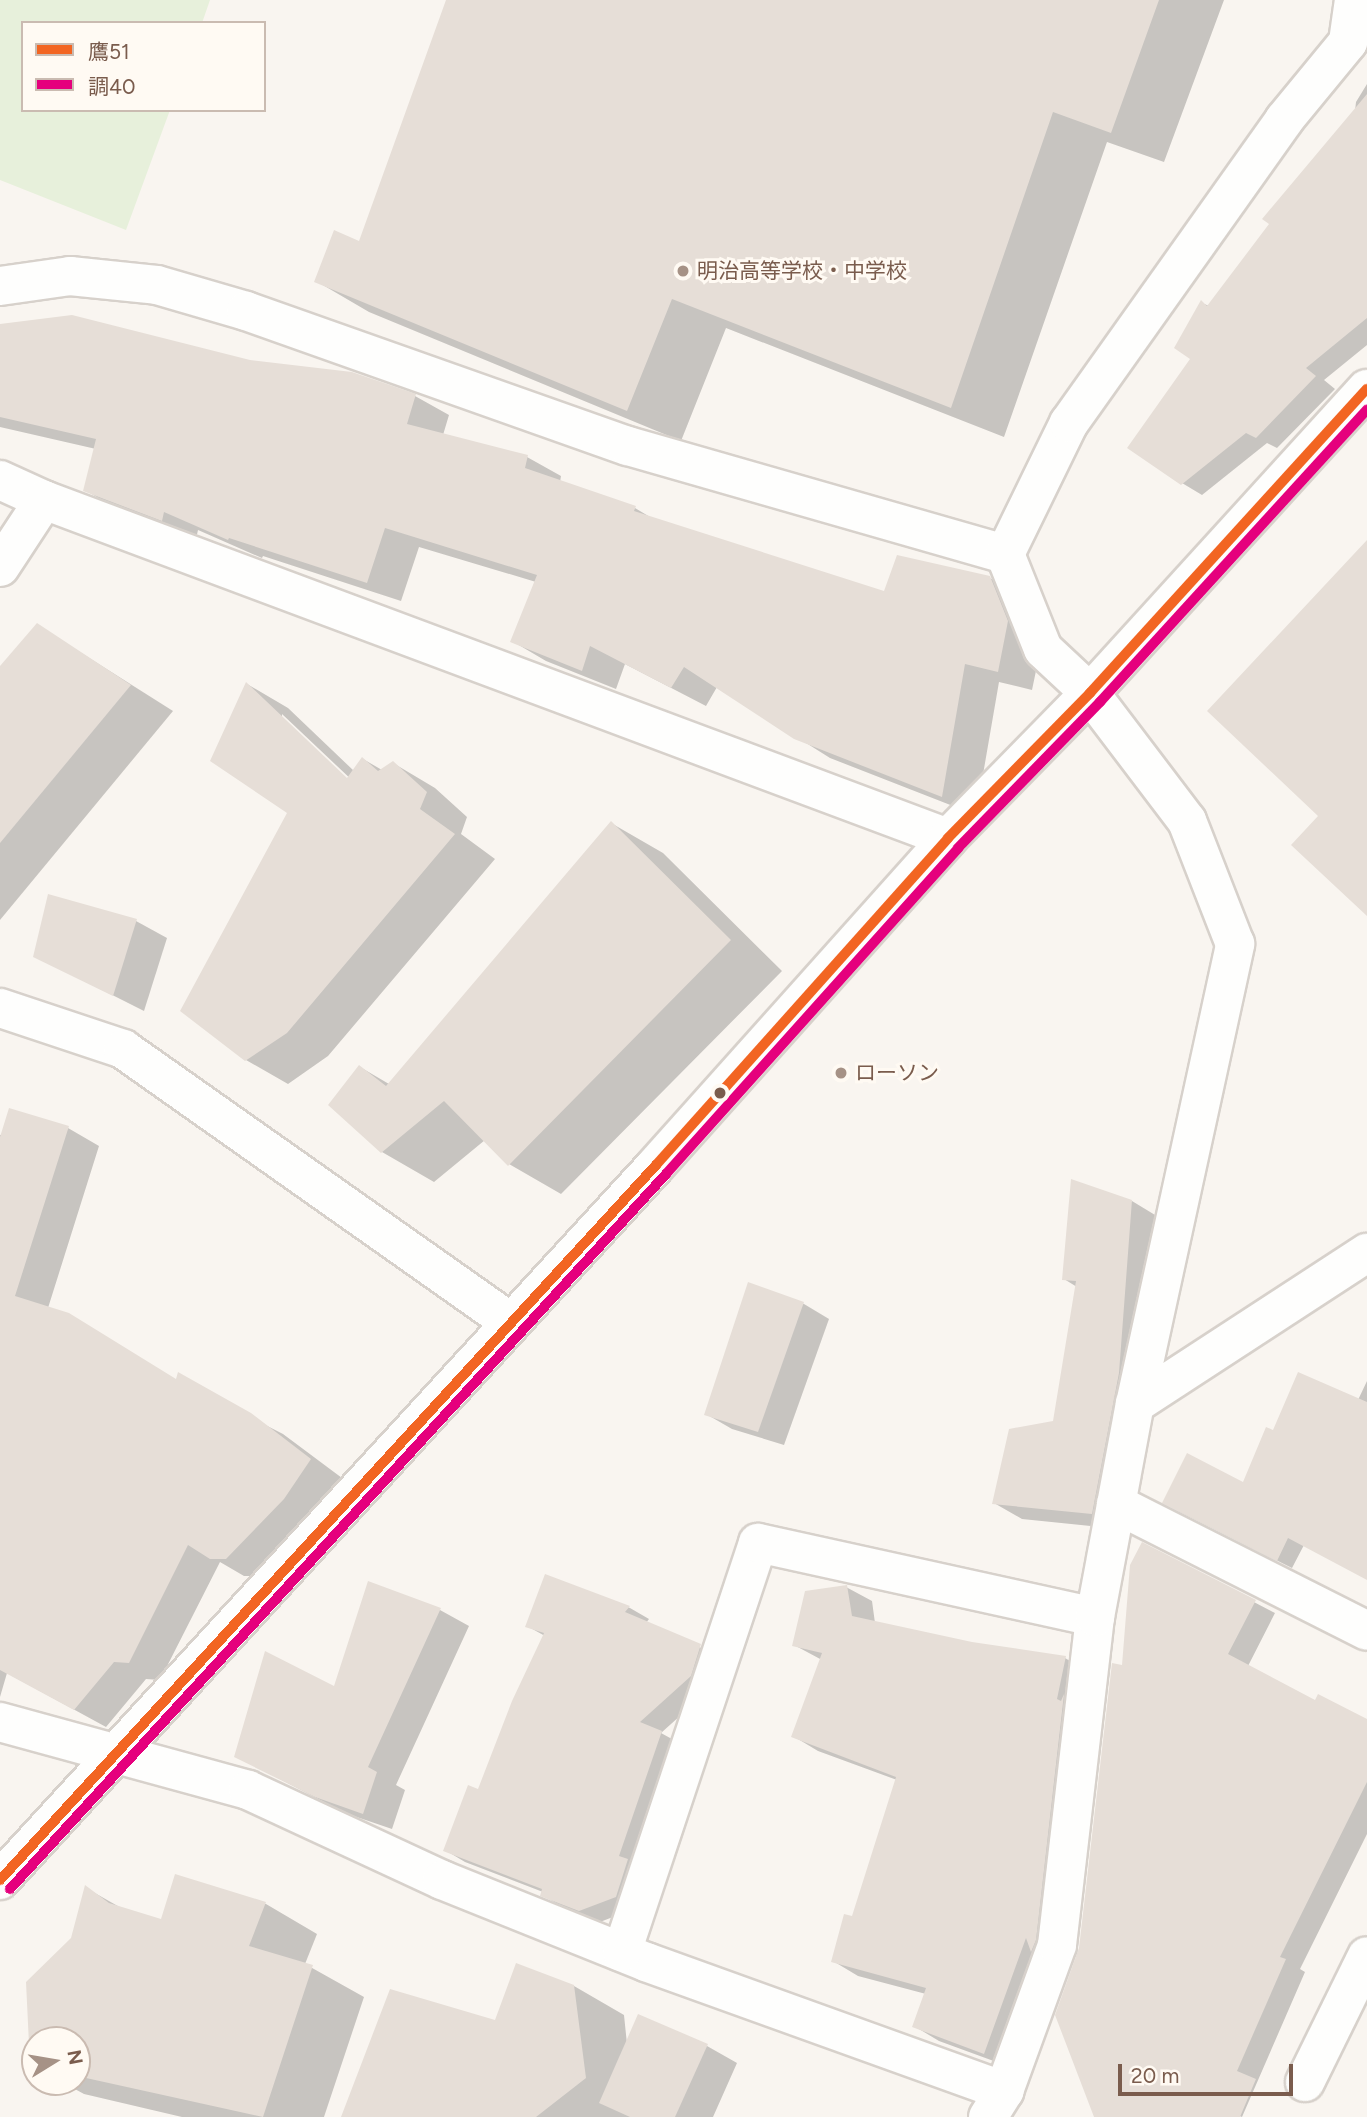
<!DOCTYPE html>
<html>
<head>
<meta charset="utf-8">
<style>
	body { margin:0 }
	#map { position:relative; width:1367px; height:2117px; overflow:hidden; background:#f9f5f0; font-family:Figtree,"Noto Sans JP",sans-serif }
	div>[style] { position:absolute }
	.green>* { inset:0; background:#e7f0db }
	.shadow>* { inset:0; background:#0003 }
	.building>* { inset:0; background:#e6ded7 }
	.roads { filter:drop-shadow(2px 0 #d7d1cb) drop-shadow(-2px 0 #d7d1cb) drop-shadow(0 2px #d7d1cb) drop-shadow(0 -2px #d7d1cb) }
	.minor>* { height:38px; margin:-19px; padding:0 19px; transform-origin:19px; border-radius:19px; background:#fefefd }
	.bus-1>* { height:10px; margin:-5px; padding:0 5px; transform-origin:5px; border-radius:5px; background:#f26522 }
	.bus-2>* { height:10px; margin:-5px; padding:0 5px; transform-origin:5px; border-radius:5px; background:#e5007d }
	.dots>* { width:19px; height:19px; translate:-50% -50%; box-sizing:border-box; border:4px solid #fffaf3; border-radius:50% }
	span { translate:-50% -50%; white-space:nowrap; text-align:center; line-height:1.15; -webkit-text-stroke:6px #fffaf3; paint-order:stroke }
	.poi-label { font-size:21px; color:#7a5c4d }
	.left { translate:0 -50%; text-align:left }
	.legend { position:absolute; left:21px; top:21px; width:245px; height:91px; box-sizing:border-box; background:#fffaf3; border:2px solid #cabbb1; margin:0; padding:9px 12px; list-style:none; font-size:21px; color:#7a5c4d }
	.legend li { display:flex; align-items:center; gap:14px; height:35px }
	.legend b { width:35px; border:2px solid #cabbb1 }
	.north { position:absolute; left:21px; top:2026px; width:70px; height:70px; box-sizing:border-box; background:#fffaf3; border:2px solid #cabbb1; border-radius:50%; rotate:79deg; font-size:19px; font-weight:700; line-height:28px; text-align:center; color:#7a5c4d }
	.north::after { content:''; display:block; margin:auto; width:24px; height:32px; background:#a69286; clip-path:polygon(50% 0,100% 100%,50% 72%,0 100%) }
	.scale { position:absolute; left:1118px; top:2064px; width:175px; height:32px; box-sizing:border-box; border:4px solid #7a5c4d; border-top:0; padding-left:9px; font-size:21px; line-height:24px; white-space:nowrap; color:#7a5c4d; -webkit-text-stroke:5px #fffaf3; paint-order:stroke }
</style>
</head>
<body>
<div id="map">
	<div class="green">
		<div style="clip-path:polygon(0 0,210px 0,202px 23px,23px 23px,23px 110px,170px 110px,126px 230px,0 180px)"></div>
	</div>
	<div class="shadow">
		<div style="clip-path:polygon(448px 0,1224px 0,1164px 162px,1107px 142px,1004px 437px,726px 328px,681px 441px,369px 312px,316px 281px,360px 243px)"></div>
		<div style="clip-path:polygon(1367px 84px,1367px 345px,1324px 380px,1335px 389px,1277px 448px,1267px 443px,1202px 495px,1182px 483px,1193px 359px,1202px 303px,1209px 306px,1355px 111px,1356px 102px)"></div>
		<div style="clip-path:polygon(0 325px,250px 362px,415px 396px,449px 415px,443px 435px,527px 457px,561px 476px,560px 482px,635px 508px,655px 520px,885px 593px,990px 578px,1024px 598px,1042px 642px,1032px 690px,999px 682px,976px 815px,830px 758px,717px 687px,706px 706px,625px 664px,616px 689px,546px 661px,512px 641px,536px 582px,419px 547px,401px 601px,263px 556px,262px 558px,198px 530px,196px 539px,119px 510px,85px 490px,96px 449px,0 427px)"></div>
		<div style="clip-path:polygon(37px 625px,173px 711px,0 920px,0 669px)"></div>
		<div style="clip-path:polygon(evenodd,247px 684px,288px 708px,354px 771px,363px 759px,382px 770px,393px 763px,435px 788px,467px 817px,461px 834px,495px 859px,328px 1056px,288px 1084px,246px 1060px,289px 812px,247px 684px,282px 714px,355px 783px,353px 785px,282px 719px,282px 714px)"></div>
		<div style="clip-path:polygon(611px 823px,663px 853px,782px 971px,561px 1194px,509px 1164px,485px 1140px,434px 1182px,382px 1152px,360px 1067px,389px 1084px)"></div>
		<div style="clip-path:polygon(50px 896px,136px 921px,167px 938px,144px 1011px,35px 956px)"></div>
		<div style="clip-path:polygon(68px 1128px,99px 1146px,48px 1308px,178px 1381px,283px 1434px,342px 1478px,316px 1516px,258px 1576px,244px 1576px,220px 1562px,160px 1680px,146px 1679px,106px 1727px,7px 1673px,0 1697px,0 1135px)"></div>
		<div style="clip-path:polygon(1132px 1201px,1160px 1218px,1120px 1529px,1022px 1519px,994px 1503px,1054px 1422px,1077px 1287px,1064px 1279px)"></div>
		<div style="clip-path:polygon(749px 1285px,804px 1304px,829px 1319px,784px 1445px,732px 1429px,706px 1414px)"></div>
		<div style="clip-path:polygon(1367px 1381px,1367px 1579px,1304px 1545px,1292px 1568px,1179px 1511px,1244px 1485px,1274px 1432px,1358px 1400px)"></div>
		<div style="clip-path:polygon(1143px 1544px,1275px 1613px,1248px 1666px,1367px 1731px,1367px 1834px,1300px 1969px,1305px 1972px,1242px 2117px,1193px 2096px,1201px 2117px,1096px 2117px,1080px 1948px)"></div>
		<div style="clip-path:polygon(546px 1576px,630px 1608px,649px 1619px,646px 1623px,721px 1657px,711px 1688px,661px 1733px,681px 1744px,636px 1908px,600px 1922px,563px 1907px,542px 1895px,543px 1892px,465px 1862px,445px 1850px,479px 1792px,545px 1636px,527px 1626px)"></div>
		<div style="clip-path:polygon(369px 1584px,440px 1610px,469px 1626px,396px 1785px,405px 1790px,392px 1829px,345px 1813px,236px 1756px,335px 1688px)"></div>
		<div style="clip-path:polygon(846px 1587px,872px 1601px,875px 1623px,972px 1644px,1065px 1658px,1090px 1673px,1060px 1955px,1010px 2067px,939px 2041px,914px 2026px,926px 1994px,858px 1976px,833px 1961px,853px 1918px,897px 1780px,818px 1751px,793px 1736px,822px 1660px,794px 1645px)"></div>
		<div style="clip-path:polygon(177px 1876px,266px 1904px,317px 1934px,305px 1964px,364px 1997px,324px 2117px,182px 2117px,84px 2094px,62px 2082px,77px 2082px,77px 2040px,35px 2040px,35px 2066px,27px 1982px,73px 1939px,86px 1888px,123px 1909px,162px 1921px)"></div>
		<div style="clip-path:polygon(574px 1986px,624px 2015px,627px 2044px,707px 2046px,737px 2063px,713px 2117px,343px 2117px,496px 2023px)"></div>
	</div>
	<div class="building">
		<div style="clip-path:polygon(446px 0,1159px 0,1111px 133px,1053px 112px,951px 408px,672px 299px,627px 411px,314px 282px,334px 230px,359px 241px)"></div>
		<div style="clip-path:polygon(1367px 94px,1367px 318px,1306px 368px,1316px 376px,1256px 438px,1246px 433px,1181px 485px,1127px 448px,1190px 359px,1174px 348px,1201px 300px,1207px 306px,1269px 224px,1262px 219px)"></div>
		<div style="clip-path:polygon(72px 315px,250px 360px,352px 372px,416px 394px,407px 424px,528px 455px,525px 468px,636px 506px,634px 511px,884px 591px,897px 555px,990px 576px,1008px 621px,998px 672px,965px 664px,942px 797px,794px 739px,684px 667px,671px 688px,590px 646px,582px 671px,510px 642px,537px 575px,385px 528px,367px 583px,229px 538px,228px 540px,164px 512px,162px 521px,83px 491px,96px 439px,0 417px,0 324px)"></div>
		<div style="clip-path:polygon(1367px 540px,1367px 916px,1291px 845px,1318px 816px,1207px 711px)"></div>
		<div style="clip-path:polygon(37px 623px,131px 685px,0 843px,0 666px)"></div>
		<div style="clip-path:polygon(246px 682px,347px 778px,362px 757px,378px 771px,393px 761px,427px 792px,420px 809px,455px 834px,287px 1033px,245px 1061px,180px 1011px,287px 813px,210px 761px)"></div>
		<div style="clip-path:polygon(611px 821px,731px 940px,508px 1166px,444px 1101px,381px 1153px,328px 1105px,359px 1065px,386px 1086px)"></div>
		<div style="clip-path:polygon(48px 894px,137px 919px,113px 996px,33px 957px)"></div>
		<div style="clip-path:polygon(9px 1108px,69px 1126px,15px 1296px,69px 1313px,176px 1379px,178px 1372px,251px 1413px,311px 1459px,284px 1499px,226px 1559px,210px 1559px,188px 1545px,129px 1663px,114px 1662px,74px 1710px,0 1670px,0 1137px)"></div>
		<div style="clip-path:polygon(1071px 1179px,1132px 1200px,1119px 1373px,1092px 1514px,992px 1504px,1009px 1429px,1053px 1421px,1076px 1281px,1062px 1280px)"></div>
		<div style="clip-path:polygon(748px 1282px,804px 1302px,758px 1432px,704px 1415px)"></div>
		<div style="clip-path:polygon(1298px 1372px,1367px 1402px,1367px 1580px,1288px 1538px,1277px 1561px,1162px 1503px,1187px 1453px,1243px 1482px,1266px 1427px,1273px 1430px)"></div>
		<div style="clip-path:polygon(1142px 1542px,1256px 1600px,1228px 1654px,1315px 1700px,1318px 1694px,1367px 1719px,1367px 1782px,1280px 1957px,1286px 1959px,1237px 2071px,1256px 2079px,1240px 2117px,1094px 2117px,1055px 2015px,1079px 1948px,1112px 1663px,1122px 1665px,1130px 1565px)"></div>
		<div style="clip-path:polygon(545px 1574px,630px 1606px,625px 1612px,701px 1644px,691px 1676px,640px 1722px,662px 1731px,619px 1856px,628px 1859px,616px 1897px,579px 1911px,540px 1896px,542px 1889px,443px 1851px,468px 1785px,478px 1789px,512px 1701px,544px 1633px,525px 1627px)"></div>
		<div style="clip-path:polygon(368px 1581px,441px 1608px,368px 1767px,377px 1772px,363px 1814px,315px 1797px,234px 1757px,265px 1651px,334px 1686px)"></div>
		<div style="clip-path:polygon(847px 1585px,852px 1616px,972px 1642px,1066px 1656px,1057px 1699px,1061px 1701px,1064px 1694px,1036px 1940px,1031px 1952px,1026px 1938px,984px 2054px,912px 2027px,926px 1988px,831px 1962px,844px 1914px,852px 1916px,896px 1777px,791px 1737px,822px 1653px,792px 1646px,805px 1591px)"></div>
		<div style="clip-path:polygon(175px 1874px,266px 1902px,249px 1946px,313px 1965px,263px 2117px,77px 2076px,77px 2040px,35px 2040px,35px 2067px,30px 2065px,26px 1982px,71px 1938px,85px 1885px,109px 1903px,161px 1919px)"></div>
		<div style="clip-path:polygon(516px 1963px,574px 1985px,586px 2078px,536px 2117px,341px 2117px,390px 1989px,495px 2020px)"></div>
		<div style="clip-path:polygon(638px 2014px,708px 2044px,675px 2117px,630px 2117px,599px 2103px)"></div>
	</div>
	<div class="roads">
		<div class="minor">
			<div style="left:0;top:286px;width:71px;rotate:-8.1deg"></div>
			<div style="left:70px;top:276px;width:87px;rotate:5.9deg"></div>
			<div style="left:157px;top:285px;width:93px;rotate:16.3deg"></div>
			<div style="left:246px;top:311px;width:405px;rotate:19.5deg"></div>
			<div style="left:628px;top:446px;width:392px;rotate:16deg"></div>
			<div style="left:0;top:480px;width:48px;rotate:24.4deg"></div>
			<div style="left:44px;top:500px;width:965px;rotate:20.5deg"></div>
			<div style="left:0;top:567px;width:80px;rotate:-56.7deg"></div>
			<div style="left:0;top:1008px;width:130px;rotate:18.4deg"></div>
			<div style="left:123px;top:1049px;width:475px;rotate:35.2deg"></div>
			<div style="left:1135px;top:1404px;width:277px;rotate:-33.1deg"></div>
			<div style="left:1116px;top:1504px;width:281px;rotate:26.8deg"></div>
			<div style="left:0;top:1722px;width:257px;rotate:15.3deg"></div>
			<div style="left:248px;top:1790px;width:214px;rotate:24.9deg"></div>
			<div style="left:442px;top:1880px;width:220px;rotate:21.9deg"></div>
			<div style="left:646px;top:1962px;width:381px;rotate:19.8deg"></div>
			<div style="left:0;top:1880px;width:970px;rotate:-47.46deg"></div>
			<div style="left:656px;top:1165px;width:438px;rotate:-48.2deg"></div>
			<div style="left:948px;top:838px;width:203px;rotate:-45.6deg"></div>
			<div style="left:1090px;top:693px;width:411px;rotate:-47.7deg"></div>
			<div style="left:622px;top:1952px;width:431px;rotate:-71.6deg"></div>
			<div style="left:758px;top:1543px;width:345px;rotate:12.4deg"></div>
			<div style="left:1305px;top:2082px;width:140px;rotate:-63.8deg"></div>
			<div style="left:988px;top:2117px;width:31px;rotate:-58deg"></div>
			<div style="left:1004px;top:2091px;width:155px;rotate:-70deg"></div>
			<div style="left:1057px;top:1945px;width:330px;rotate:-83.4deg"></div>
			<div style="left:1095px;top:1617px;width:217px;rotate:-79.4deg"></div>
			<div style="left:1135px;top:1404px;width:471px;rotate:-77.7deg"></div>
			<div style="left:1235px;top:944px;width:132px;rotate:-111.3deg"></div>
			<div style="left:1187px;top:821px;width:161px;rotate:-127.2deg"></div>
			<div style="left:1090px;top:693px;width:64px;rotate:-136.9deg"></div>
			<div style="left:1043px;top:649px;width:102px;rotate:-111.8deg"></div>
			<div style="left:1005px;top:554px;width:146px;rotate:-64deg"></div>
			<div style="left:1069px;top:423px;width:372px;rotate:-54.6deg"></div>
			<div style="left:1284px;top:120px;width:101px;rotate:-50.6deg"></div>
			<div style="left:1348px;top:42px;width:42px;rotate:-81.9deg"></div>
		</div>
	</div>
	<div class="bus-1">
		<div style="left:0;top:1880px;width:970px;rotate:-47.46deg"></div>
		<div style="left:656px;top:1165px;width:438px;rotate:-48.2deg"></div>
		<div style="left:948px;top:838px;width:203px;rotate:-45.6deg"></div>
		<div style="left:1090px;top:693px;width:411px;rotate:-47.7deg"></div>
	</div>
	<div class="bus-2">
		<div style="left:10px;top:1889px;width:970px;rotate:-47.46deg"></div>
		<div style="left:666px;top:1174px;width:438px;rotate:-48.1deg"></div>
		<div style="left:958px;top:848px;width:204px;rotate:-45.8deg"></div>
		<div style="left:1100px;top:702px;width:396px;rotate:-47.6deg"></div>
	</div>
	<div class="dots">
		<div style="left:683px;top:271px;background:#a69286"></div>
		<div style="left:841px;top:1073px;background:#a69286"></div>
		<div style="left:720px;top:1093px;background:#7a5c4d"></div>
	</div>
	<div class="poi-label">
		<span class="left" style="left:697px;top:271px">明治高等学校・中学校</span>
		<span class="left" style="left:855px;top:1073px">ローソン</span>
	</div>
	<ul class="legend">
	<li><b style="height:9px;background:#f26522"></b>鷹51</li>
	<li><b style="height:9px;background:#e5007d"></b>調40</li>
	</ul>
	<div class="north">N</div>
	<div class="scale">20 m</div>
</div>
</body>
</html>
